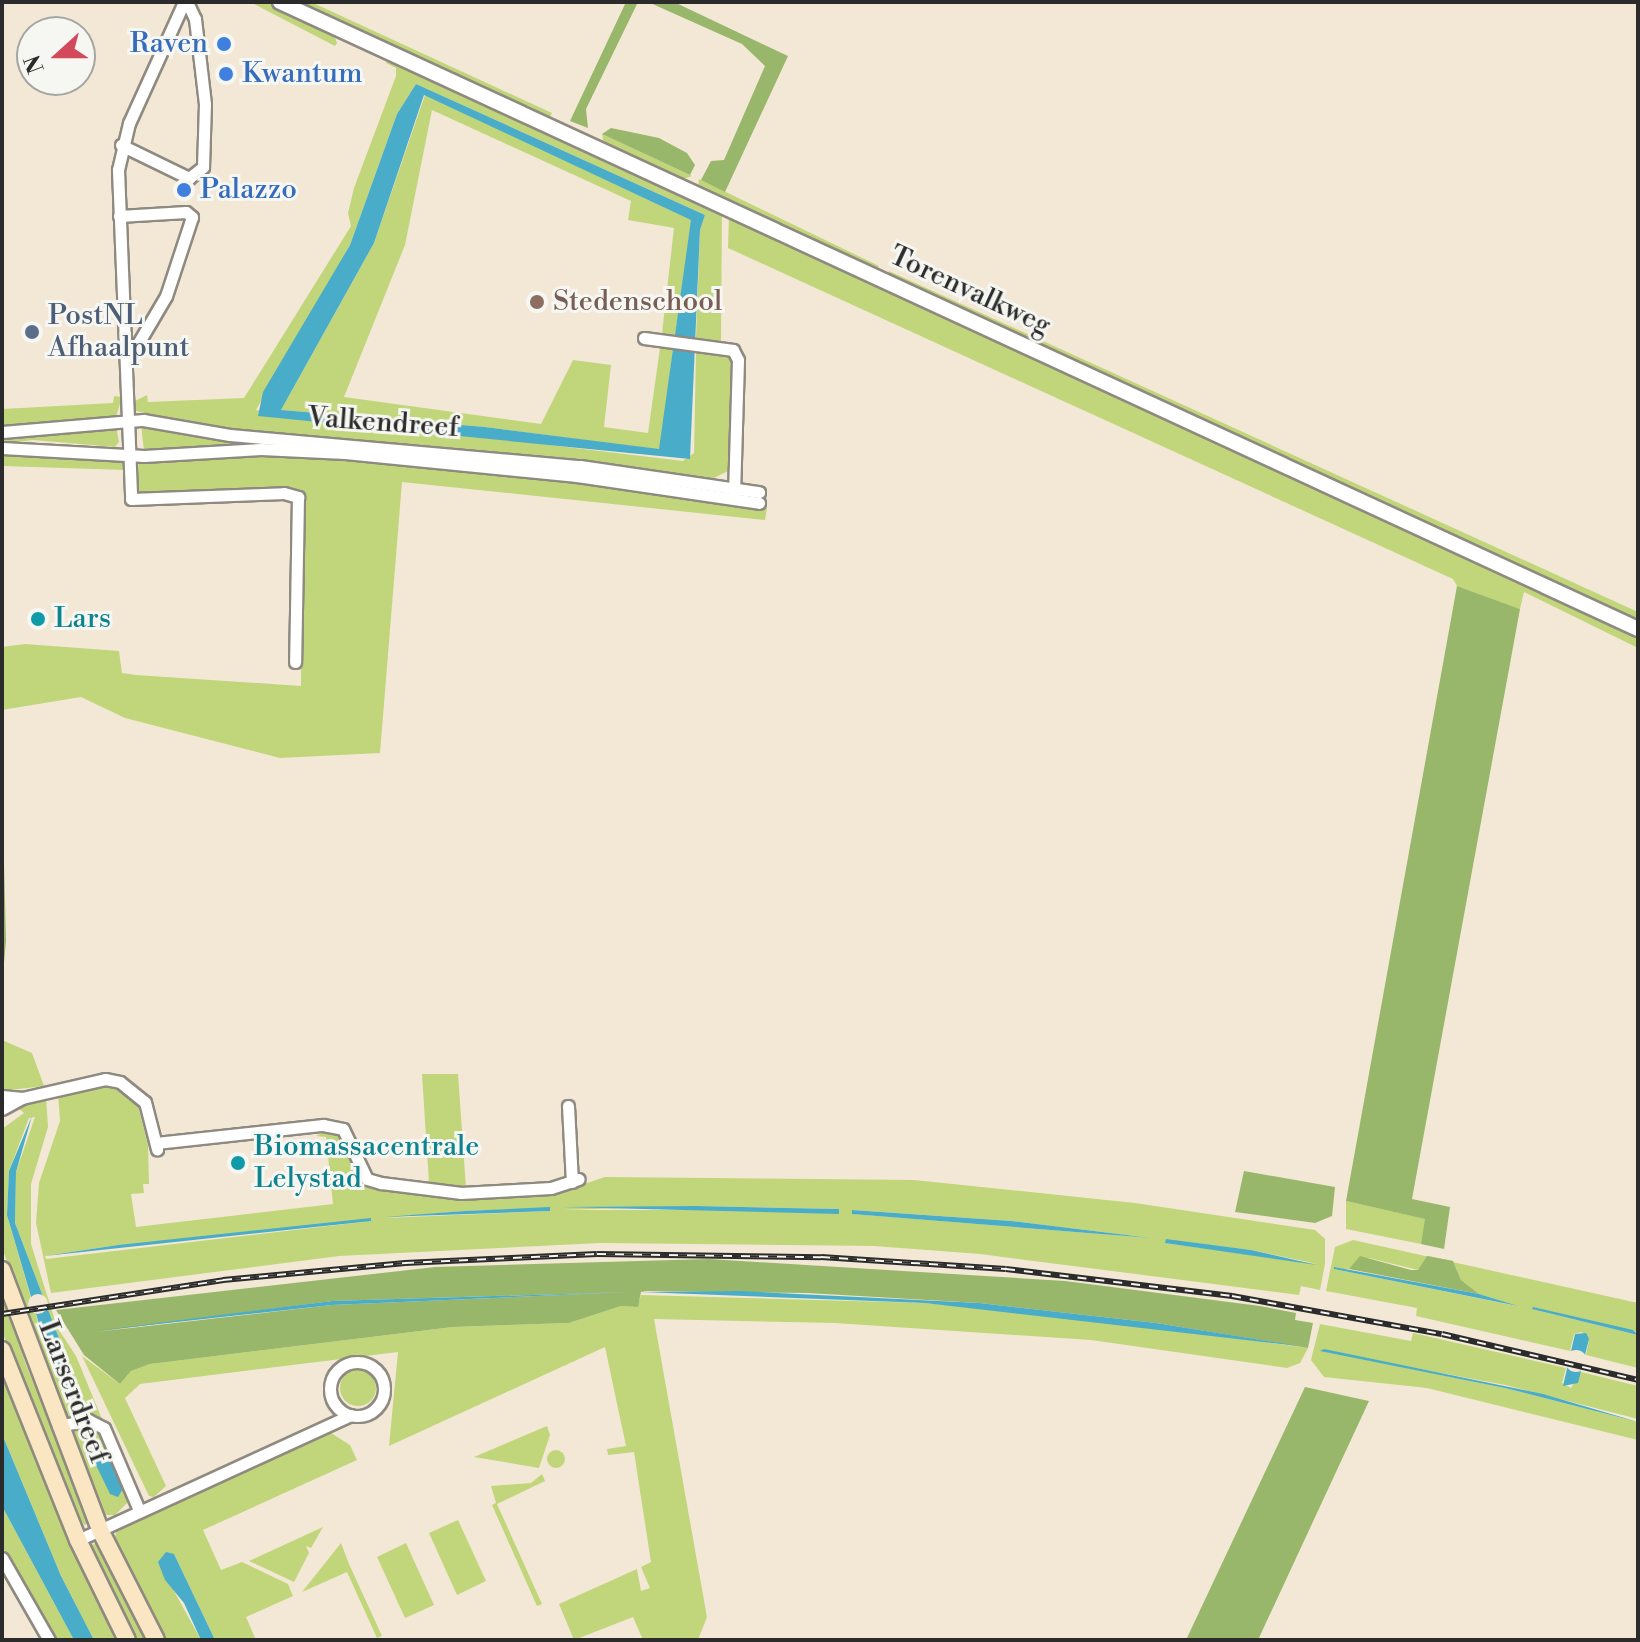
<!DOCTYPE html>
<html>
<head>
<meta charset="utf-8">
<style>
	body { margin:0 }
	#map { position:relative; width:1640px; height:1642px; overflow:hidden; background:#f3e8d6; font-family:"Libre Bodoni",serif }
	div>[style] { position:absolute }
	.green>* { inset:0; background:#c1d67a }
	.round { border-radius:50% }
	.forest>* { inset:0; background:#98b76a }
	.water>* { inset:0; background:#49acc8 }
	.pier>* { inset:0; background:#f3e8d6 }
	.roads { filter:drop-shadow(2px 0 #8f8a80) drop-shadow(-2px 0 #8f8a80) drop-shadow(0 2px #8f8a80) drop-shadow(0 -2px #8f8a80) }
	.minor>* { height:11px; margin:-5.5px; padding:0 5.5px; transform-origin:5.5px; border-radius:5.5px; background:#fff }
	.minor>.ring { margin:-5.5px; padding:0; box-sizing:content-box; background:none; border:11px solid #fff; border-radius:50% }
	.tertiary>* { height:14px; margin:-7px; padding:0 7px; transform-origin:7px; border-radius:7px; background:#fff }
	.secondary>* { height:16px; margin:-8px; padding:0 8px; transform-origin:8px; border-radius:8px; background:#fbe6c3 }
	.rail>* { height:6px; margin-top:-3px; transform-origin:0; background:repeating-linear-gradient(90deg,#f6f6f2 0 9px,#2b2b2b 0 18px); box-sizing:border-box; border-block:2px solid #2b2b2b }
	.dots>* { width:22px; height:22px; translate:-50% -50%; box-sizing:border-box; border:4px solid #f6f6f2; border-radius:50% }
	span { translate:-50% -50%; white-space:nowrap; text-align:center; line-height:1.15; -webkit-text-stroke:6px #f6f6f2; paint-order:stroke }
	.shop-label { font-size:28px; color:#366cbe }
	.right { translate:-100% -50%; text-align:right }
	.left { translate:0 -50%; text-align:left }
	.street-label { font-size:28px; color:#2b2b2b }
	.education-label { font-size:28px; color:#785e54 }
	.service-label { font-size:28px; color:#4e5e75 }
	.culture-label { font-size:28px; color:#0d838f }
	.frame { position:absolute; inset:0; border:4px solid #2b2b2b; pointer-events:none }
	.north { position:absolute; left:16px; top:16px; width:80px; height:80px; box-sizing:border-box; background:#f6f6f2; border:2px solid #a5a5a2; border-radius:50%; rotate:249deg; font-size:22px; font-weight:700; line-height:32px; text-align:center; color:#2b2b2b }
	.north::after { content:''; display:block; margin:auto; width:28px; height:36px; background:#d1495b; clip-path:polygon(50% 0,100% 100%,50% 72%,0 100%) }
</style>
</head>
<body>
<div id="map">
	<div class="green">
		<div style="clip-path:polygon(250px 2px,267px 2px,333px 32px,337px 43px,335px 46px)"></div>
		<div style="clip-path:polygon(291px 2px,311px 2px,552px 113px,550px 117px,544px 120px)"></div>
		<div style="clip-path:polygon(391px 59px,722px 209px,721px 341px,696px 338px,700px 230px,705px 215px,416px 84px,397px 114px,350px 245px,256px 410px,683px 461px,694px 453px,696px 352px,726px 355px,734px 363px,730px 470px,710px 480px,424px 445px,234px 432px,136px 411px,133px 402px,147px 395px,148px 402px,244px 398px,351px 226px,348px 213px,354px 188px,396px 76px,396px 68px,386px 63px)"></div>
		<div style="clip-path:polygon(425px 95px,692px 220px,675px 335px,662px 333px,674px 228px,628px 220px,631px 201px,432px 110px,405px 245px,344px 397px,541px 424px,573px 360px,611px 365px,604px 427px,648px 433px,660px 348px,673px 350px,660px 450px,485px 427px,281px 410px,374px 243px)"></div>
		<div style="clip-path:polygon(602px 134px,692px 176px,678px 181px,604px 145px)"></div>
		<div style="clip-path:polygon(699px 179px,879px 266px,876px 271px,698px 189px)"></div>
		<div style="clip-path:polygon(729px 214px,1638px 631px,1638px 648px,1524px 592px,1520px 609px,1457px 586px,1453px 579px,728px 248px)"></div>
		<div style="clip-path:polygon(889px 271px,1638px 612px,1638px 625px,887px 276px)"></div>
		<div style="clip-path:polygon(114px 396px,122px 397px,116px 417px,2px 429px,2px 409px,113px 403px)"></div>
		<div style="clip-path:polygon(141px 424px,278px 444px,144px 451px)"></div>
		<div style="clip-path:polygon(116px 426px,119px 442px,115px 447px,33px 440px,2px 444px,2px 435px)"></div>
		<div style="clip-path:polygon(2px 451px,124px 460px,125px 470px,2px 466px)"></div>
		<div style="clip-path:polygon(252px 453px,330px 455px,643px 488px,767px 508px,765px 520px,402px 482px,380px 753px,280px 758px,125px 718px,81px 697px,2px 710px,2px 647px,25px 644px,119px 651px,122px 673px,136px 675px,301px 686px,302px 492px,264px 488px,140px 495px,135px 489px,139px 461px)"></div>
		<div style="clip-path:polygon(2px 1040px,32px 1053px,44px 1086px,2px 1091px)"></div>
		<div style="clip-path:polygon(422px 1074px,458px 1074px,466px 1188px,429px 1183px)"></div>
		<div style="clip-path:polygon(evenodd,108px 1084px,137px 1102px,148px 1145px,149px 1184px,143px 1184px,144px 1193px,131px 1194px,136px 1227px,333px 1204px,326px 1137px,316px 1136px,329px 1130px,341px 1133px,355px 1175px,370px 1188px,464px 1197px,560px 1192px,605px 1177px,914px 1180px,1135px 1203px,1315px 1230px,1325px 1239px,1325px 1264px,1320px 1290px,1301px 1286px,1299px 1295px,980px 1254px,874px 1246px,601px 1243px,339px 1256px,51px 1293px,36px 1223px,39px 1183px,60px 1121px,58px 1093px,108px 1084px,696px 1206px,839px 1209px,839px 1210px,562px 1210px,696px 1206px,108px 1084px,550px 1208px,550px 1211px,384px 1218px,465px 1211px,550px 1208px,108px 1084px,853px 1210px,1011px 1221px,1151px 1238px,853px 1214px,853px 1210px,108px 1084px,371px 1221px,46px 1259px,45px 1256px,118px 1245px,371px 1221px,108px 1084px,1166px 1240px,1251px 1250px,1317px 1264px,1166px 1243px,1166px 1240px)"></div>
		<div style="clip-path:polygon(evenodd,46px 1097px,48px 1127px,31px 1184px,31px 1244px,57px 1327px,76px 1356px,102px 1419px,65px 1418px,2px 1248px,2px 1129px,24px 1113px,16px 1106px,46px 1097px,35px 1117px,16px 1172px,15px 1223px,81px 1396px,71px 1400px,48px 1357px,7px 1215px,9px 1171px,29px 1118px,35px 1117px)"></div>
		<div style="clip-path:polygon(1346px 1201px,1426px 1219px,1421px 1244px,1346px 1229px)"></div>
		<div style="clip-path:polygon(evenodd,1353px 1240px,1638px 1303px,1638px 1332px,1532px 1309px,1638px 1335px,1638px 1368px,1586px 1355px,1589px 1339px,1581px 1332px,1574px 1334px,1570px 1351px,1416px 1316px,1417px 1308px,1326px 1291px,1335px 1247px,1353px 1240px,1428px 1256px,1453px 1261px,1461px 1280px,1479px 1294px,1517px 1306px,1334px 1269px,1349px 1269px,1369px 1258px,1418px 1270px,1428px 1256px)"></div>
		<div style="clip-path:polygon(2px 1292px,26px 1365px,91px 1522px,84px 1525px,34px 1419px,2px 1331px)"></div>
		<div style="clip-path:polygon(641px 1295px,925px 1303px,1068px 1315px,1308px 1348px,1300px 1363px,1287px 1368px,1091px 1340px,835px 1323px,654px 1319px,707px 1617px,698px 1640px,643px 1640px,633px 1617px,574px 1640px,559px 1604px,637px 1569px,641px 1591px,650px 1588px,641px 1567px,651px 1562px,634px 1452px,608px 1455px,607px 1449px,626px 1446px,605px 1347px,389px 1446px,398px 1352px,140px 1384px,125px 1398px,166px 1486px,154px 1497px,149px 1496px,82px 1356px,120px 1384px,131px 1371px,150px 1364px,453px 1327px,569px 1323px,621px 1306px,637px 1307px)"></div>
		<div style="clip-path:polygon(1320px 1324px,1411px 1341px,1413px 1333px,1566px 1368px,1562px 1383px,1571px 1388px,1581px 1372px,1638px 1386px,1638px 1419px,1505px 1385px,1320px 1350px,1505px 1388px,1638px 1422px,1638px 1440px,1427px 1388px,1324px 1377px,1311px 1360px)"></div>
		<div class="round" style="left:340px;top:1370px;width:36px;height:36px"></div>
		<div style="clip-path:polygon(2px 1373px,63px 1525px,118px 1640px,94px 1640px,61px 1576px,2px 1434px)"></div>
		<div style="clip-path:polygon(84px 1425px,103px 1436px,130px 1500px,115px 1515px,100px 1515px,65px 1432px)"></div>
		<div style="clip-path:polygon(547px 1426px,550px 1435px,539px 1468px,474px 1457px)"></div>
		<div style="clip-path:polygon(328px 1431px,350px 1445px,357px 1460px,203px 1530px,221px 1570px,242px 1562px,288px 1584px,293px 1596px,246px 1617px,256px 1640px,215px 1640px,174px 1554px,158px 1562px,201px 1640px,161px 1640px,113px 1543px,117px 1530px)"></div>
		<div class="round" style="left:547px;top:1450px;width:18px;height:18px"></div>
		<div style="clip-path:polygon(542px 1474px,545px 1481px,497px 1504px,542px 1604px,537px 1606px,492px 1505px,496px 1503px,491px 1486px,531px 1483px)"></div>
		<div style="clip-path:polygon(2px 1506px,74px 1640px,56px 1640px,2px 1546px)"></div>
		<div style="clip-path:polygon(458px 1520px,486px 1581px,457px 1595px,429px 1533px)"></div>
		<div style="clip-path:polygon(323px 1527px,311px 1548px,306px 1546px,309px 1553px,294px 1582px,249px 1561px)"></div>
		<div style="clip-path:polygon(98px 1542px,121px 1592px,146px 1640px,135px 1640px,88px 1547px)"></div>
		<div style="clip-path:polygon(341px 1543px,349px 1564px,382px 1636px,377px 1638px,347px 1572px,302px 1592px)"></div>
		<div style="clip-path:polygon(406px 1543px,434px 1605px,405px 1618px,377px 1557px)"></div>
	</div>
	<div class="forest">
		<div style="clip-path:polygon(626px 2px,638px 2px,586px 109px,588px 128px,570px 121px)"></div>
		<div style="clip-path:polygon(648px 2px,674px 2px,788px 56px,725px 192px,701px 180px,711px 161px,724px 160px,765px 66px,742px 44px)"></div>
		<div style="clip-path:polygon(611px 128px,659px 138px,687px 153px,695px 165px,690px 175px,602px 134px)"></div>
		<div style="clip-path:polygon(1457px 586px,1520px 609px,1412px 1199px,1450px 1207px,1444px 1249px,1421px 1244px,1425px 1219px,1346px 1201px)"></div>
		<div style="clip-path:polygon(2px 782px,6px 941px,2px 985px)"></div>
		<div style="clip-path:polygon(1244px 1171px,1335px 1187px,1332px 1216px,1315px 1223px,1235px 1212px)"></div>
		<div style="clip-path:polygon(1360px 1256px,1411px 1270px,1418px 1270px,1427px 1256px,1453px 1261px,1461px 1280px,1479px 1294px,1349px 1269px)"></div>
		<div style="clip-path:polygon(evenodd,709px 1259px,1065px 1281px,1260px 1306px,1296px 1313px,1295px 1320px,1313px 1323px,1308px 1348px,1156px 1323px,979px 1303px,807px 1293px,647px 1291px,641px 1292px,638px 1307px,621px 1306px,569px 1323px,453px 1327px,150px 1364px,131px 1371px,120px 1384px,84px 1355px,56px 1310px,435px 1267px,709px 1259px,628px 1292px,332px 1305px,95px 1332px,332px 1301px,628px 1292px)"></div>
		<div style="clip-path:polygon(1305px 1387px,1369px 1401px,1258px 1640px,1186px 1640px)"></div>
	</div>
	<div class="water">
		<div style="clip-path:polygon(evenodd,416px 84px,705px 215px,700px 230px,690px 459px,258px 416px,263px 392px,350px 245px,397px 114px,416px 84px,424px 95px,691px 220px,659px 449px,485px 427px,281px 410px,374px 243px,424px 95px)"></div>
		<div style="clip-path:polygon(32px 1116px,16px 1172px,15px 1223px,81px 1396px,75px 1402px,49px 1358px,7px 1215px,9px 1171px)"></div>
		<div style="clip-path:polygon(696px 1206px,742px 1207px,839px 1209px,839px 1214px,562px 1207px)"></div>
		<div style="clip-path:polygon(550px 1207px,550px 1211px,384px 1217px,465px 1211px)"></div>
		<div style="clip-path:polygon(852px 1210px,1011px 1221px,1151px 1238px,852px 1214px)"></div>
		<div style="clip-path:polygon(371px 1218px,371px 1221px,45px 1256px,118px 1245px)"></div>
		<div style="clip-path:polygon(1166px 1239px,1251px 1250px,1317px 1265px,1165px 1243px)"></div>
		<div style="clip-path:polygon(1334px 1267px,1479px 1294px,1518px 1306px,1334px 1269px)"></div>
		<div style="clip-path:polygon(739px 1291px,979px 1303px,1156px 1323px,1299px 1346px,925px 1303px,641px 1292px)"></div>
		<div style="clip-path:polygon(628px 1292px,332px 1305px,95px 1331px,332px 1301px)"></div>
		<div style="clip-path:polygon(1533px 1307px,1633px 1330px,1638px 1335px,1532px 1309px)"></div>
		<div style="clip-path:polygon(1586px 1333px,1589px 1339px,1578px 1383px,1563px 1386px,1575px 1334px)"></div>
		<div style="clip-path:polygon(1324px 1349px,1543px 1394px,1638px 1422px,1505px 1388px,1320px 1351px)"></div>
		<div style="clip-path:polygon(2px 1434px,61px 1576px,94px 1640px,74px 1640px,2px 1506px)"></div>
		<div style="clip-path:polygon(97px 1454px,109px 1454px,124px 1487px,118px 1497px,110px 1494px,95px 1463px)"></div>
		<div style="clip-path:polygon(166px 1552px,174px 1554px,215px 1640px,201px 1640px,184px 1603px,165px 1580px,158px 1562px)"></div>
	</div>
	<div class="pier">
		<div class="round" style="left:28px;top:1294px;width:20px;height:20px"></div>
		<div class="round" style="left:1565px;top:1350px;width:22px;height:22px"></div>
	</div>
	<div class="roads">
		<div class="minor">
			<div style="left:184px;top:2px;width:133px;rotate:114.4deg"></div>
			<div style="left:129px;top:123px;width:48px;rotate:103.2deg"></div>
			<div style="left:118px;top:170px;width:329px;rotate:87.7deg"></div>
			<div style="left:131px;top:499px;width:153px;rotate:-2.2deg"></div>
			<div style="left:284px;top:493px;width:15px;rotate:16deg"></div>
			<div style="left:298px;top:497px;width:165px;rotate:91deg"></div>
			<div style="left:121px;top:145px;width:76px;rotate:25.9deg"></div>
			<div style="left:189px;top:178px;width:18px;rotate:-38deg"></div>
			<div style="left:203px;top:167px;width:63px;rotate:-88.2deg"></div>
			<div style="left:205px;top:104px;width:86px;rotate:-96.7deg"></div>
			<div style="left:195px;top:19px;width:19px;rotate:-115deg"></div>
			<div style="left:119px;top:216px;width:67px;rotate:-3.4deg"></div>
			<div style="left:186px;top:212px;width:8px;rotate:40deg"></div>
			<div style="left:192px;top:217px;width:83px;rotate:108.2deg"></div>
			<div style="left:166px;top:296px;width:65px;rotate:120.5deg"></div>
			<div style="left:133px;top:352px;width:8px;rotate:180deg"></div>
			<div style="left:644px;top:338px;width:90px;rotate:7.7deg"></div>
			<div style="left:733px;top:350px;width:11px;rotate:63deg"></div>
			<div style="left:738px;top:360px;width:134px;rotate:91.7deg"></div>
			<div style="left:2px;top:432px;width:142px;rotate:-4.9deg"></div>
			<div style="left:143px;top:420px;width:88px;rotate:9.8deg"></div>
			<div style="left:230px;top:435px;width:351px;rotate:5.1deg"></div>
			<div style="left:580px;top:466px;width:181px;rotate:8.3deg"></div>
			<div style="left:2px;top:448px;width:142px;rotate:3.2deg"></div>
			<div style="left:144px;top:456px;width:117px;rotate:-3.4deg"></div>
			<div style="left:261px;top:449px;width:84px;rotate:2.7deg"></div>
			<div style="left:345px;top:453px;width:233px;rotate:5.7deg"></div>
			<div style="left:577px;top:476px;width:184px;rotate:8.4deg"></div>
			<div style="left:2px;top:1096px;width:20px;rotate:6deg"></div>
			<div style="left:22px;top:1098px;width:85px;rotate:-12.9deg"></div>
			<div style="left:105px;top:1079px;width:15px;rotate:11deg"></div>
			<div style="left:120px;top:1082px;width:32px;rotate:39deg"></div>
			<div style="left:145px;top:1102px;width:49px;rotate:75.7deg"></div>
			<div style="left:568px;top:1106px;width:76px;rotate:87deg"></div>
			<div style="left:2px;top:1109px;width:23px;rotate:-29deg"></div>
			<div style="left:156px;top:1143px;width:168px;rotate:-6.2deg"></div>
			<div style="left:323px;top:1125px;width:20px;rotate:11deg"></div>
			<div style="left:343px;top:1129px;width:55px;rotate:64.4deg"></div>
			<div style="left:367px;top:1179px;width:15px;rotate:16deg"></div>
			<div style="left:381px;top:1183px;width:81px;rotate:7.1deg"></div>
			<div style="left:461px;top:1193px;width:90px;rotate:-3.2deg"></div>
			<div style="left:551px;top:1188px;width:29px;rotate:-18deg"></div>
			<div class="ring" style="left:330px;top:1362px;width:43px;height:43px"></div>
			<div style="left:58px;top:1426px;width:31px;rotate:-11deg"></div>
			<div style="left:88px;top:1420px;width:18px;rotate:27deg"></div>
			<div style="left:104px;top:1428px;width:89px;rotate:66.9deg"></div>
			<div style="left:78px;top:1540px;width:300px;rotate:-24.6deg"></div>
			<div style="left:2px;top:1558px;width:95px;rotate:60.2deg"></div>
		</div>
		<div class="tertiary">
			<div style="left:280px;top:2px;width:1496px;rotate:24.78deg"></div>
		</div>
		<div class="secondary">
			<div style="left:2px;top:1270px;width:278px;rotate:69.3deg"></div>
			<div style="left:100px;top:1530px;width:123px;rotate:63deg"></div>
			<div style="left:2px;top:1350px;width:205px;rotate:68.2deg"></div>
			<div style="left:78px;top:1540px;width:111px;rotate:63.9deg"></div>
		</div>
	</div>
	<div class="rail">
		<div style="left:2px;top:1314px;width:224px;rotate:-8.7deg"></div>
		<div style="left:223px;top:1280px;width:183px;rotate:-5.3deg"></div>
		<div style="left:405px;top:1263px;width:192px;rotate:-2.7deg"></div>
		<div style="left:597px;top:1254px;width:224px;rotate:0.8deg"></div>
		<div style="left:821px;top:1257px;width:185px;rotate:3.7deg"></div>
		<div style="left:1006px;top:1269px;width:228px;rotate:6.8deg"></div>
		<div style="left:1232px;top:1296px;width:213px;rotate:10.3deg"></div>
		<div style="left:1442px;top:1334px;width:201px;rotate:13.2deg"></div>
	</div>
	<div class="dots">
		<div style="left:224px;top:44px;background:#3f7fe0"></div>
		<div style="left:226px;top:74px;background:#3f7fe0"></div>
		<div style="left:184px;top:190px;background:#3f7fe0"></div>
		<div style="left:537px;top:302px;background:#8d6e63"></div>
		<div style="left:32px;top:332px;background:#5c6f8a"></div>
		<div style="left:38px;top:619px;background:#0f9aa8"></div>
		<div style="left:238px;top:1163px;background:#0f9aa8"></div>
	</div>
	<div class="shop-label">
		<span class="right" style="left:208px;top:44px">Raven</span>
		<span class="left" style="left:242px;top:74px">Kwantum</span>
		<span class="left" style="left:200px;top:190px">Palazzo</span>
	</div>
	<div class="street-label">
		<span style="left:970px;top:291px;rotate:25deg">Torenvalkweg</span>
		<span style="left:383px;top:423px;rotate:4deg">Valkendreef</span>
		<span style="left:73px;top:1392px;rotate:69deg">Larserdreef</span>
	</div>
	<div class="education-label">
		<span class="left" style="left:553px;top:302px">Stedenschool</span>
	</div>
	<div class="service-label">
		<span class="left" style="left:48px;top:332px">PostNL<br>Afhaalpunt</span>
	</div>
	<div class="culture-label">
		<span class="left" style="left:54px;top:619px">Lars</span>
		<span class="left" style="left:254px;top:1163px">Biomassacentrale<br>Lelystad</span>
	</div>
	<div class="frame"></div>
	<div class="north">N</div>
</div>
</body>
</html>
